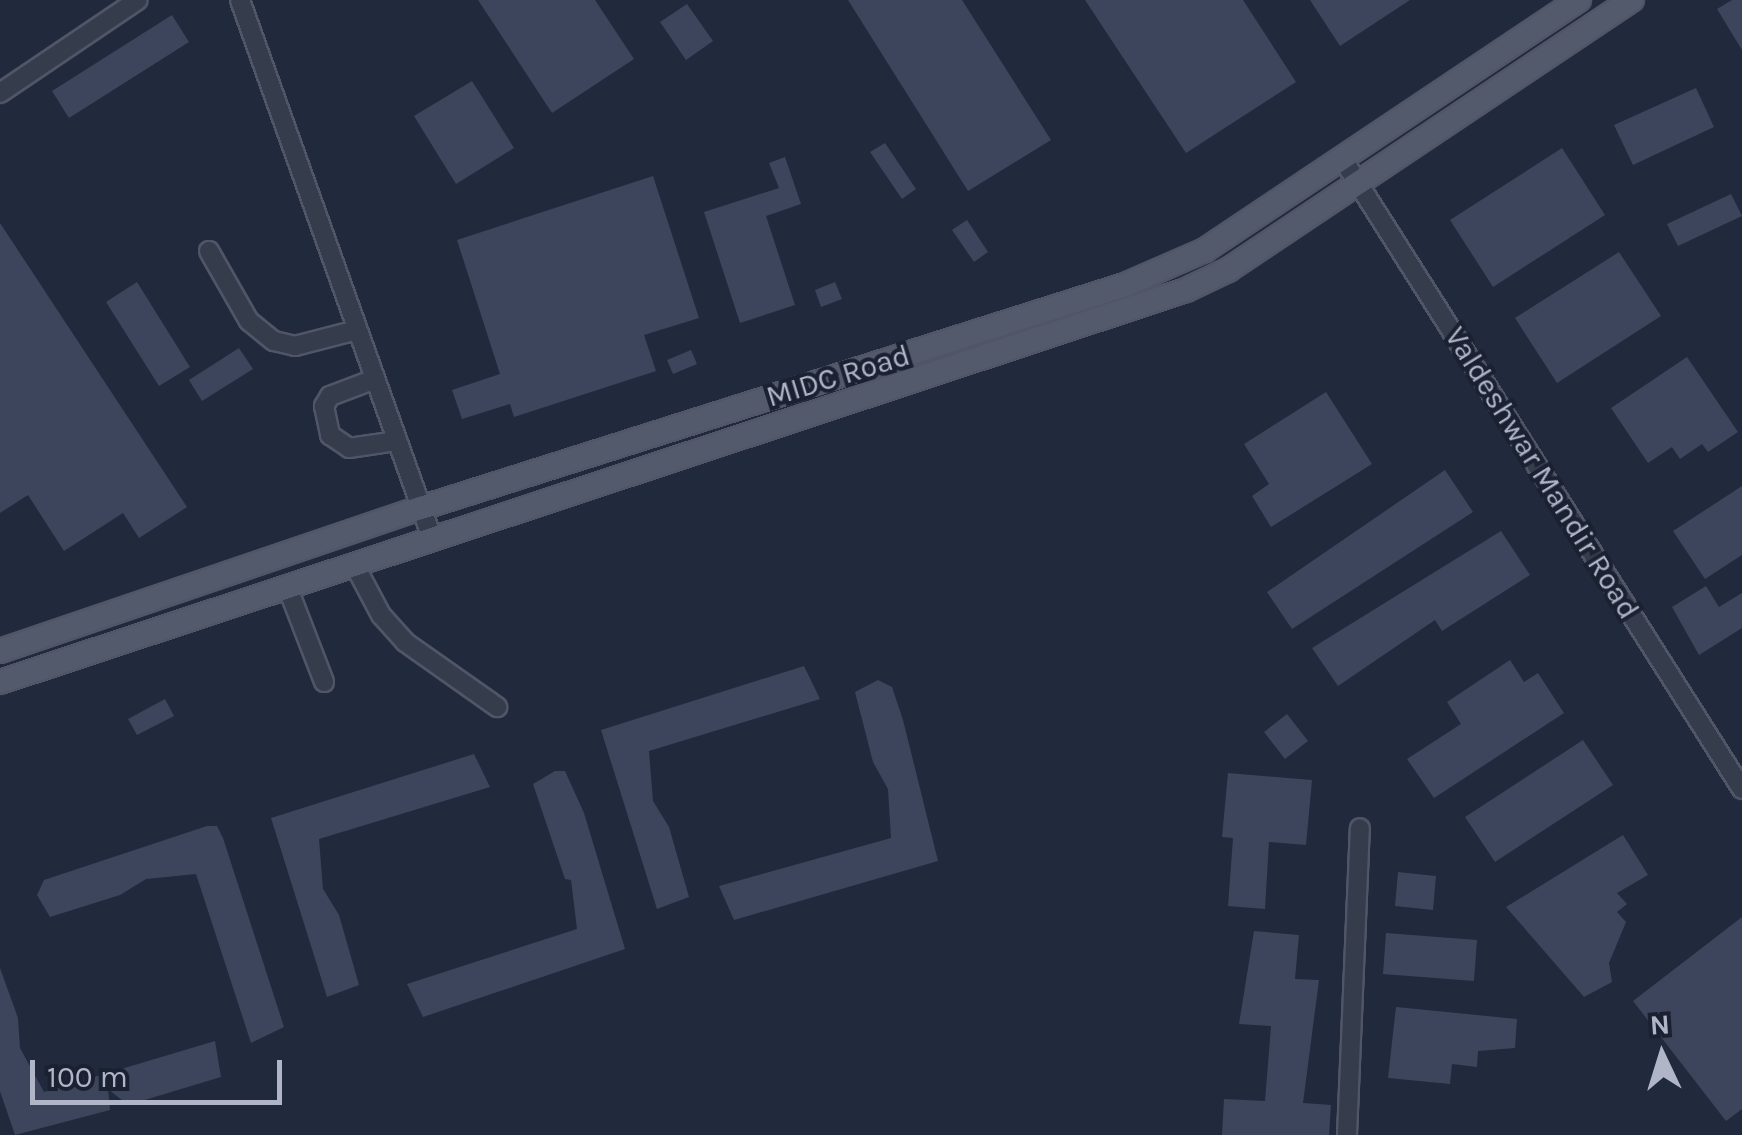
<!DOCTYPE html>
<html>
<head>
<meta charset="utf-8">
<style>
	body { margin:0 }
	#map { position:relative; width:1742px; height:1135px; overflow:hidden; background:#21293c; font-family:Karla,sans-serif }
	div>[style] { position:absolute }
	.building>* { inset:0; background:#3d455c }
	.roads { filter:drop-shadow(2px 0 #505667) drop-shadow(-2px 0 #505667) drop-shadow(0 2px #505667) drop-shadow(0 -2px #505667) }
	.minor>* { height:18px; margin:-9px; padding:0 9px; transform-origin:9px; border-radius:9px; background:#353c4c }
	.major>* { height:22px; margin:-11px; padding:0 11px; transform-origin:11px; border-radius:11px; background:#535a6c }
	span { translate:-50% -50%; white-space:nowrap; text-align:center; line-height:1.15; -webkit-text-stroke:8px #1a2131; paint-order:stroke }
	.street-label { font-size:30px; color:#b0b6c8 }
	.north { position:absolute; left:1612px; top:1005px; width:100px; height:100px; -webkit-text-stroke:8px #1a2131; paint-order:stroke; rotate:356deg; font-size:28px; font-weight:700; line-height:40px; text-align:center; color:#b0b6c8 }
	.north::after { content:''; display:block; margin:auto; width:35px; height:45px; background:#b0b6c8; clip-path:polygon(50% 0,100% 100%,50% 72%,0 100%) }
	.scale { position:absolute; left:30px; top:1060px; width:252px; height:45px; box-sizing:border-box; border:5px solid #b0b6c8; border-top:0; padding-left:12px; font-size:30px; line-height:35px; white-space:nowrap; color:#b0b6c8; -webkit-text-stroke:8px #1a2131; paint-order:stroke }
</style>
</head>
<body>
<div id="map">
	<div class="building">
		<div style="clip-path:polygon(478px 0,595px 0,634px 59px,552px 113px)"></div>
		<div style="clip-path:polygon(848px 0,962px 0,1051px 140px,968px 191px)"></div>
		<div style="clip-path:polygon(1085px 0,1243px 0,1296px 82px,1186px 153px)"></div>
		<div style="clip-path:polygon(1310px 0,1410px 0,1340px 46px)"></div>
		<div style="clip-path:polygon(1732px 0,1742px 0,1742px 50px,1717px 9px)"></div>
		<div style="clip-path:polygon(687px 4px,713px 41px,686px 60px,660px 22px)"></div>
		<div style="clip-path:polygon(172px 15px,189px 42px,69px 118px,52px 91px)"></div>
		<div style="clip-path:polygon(472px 81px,514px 148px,456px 184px,414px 116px)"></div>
		<div style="clip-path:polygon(1696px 88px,1714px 127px,1633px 165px,1614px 125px)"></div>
		<div style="clip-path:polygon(885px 143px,916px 189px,902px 199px,870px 152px)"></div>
		<div style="clip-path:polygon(1562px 148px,1605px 215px,1493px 287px,1450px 220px)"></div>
		<div style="clip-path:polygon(785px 157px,801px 204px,766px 216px,795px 305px,740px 323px,704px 212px,779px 188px,769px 163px)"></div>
		<div style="clip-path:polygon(653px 176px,699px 318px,644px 335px,656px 371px,514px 417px,510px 404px,462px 419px,452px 390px,500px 374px,457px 240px)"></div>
		<div style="clip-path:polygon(1731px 194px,1742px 216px,1678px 246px,1667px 224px)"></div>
		<div style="clip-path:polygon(967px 220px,988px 252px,974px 262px,952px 230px)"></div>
		<div style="clip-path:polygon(0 223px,187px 507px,139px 538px,123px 513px,64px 551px,28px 495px,0 513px)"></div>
		<div style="clip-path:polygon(1619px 252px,1661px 316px,1557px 383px,1515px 318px)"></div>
		<div style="clip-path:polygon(137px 282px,190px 367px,159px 386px,106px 302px)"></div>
		<div style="clip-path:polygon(835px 282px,842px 299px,821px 307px,815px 290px)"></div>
		<div style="clip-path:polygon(239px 348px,253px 369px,202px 401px,189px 380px)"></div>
		<div style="clip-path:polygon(691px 350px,697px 364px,673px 374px,667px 360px)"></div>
		<div style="clip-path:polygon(1687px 357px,1738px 432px,1708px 452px,1702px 444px,1680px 459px,1672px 447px,1648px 463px,1611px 408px)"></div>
		<div style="clip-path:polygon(1326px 392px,1372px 464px,1271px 527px,1252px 496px,1269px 484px,1244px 444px)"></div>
		<div style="clip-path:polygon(1445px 470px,1473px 512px,1292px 629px,1267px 592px)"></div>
		<div style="clip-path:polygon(1742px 486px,1742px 555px,1705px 579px,1673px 531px)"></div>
		<div style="clip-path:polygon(1501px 531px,1530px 575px,1442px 631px,1435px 620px,1338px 686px,1312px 648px)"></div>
		<div style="clip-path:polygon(1706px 586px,1719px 607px,1742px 593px,1742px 628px,1699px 655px,1672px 607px)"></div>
		<div style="clip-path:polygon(1510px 660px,1524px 682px,1538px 673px,1564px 713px,1434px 798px,1407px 759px,1461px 724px,1447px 702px)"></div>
		<div style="clip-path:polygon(804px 666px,820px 699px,649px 751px,653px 801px,669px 827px,689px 897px,657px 909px,601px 730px)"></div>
		<div style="clip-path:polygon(878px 680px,892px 687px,903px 720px,938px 861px,734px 920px,719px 886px,891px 838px,888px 789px,873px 762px,855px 692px)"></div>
		<div style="clip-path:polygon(165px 699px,174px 716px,137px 735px,128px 719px)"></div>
		<div style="clip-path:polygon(1287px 714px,1308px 741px,1285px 759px,1264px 732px)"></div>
		<div style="clip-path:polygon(1583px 740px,1613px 785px,1495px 862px,1465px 817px)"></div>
		<div style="clip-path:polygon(474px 754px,490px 787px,319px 839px,323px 889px,339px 915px,359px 985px,327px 997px,271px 818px)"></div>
		<div style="clip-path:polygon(555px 771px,565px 771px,584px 813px,625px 949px,423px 1017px,407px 984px,577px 929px,571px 880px,565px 879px,533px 784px)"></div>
		<div style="clip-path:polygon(1228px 773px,1312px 780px,1306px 845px,1269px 842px,1265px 909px,1228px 906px,1233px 838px,1222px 837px)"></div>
		<div style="clip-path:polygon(207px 826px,217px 826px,223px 838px,284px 1027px,251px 1043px,196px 874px,146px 879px,120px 895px,50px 917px,37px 895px,44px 880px)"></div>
		<div style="clip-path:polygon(1623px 835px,1648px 875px,1617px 893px,1627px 904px,1617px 912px,1626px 922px,1609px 963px,1612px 982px,1584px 997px,1506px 907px)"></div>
		<div style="clip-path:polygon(1398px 872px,1436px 876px,1433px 910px,1395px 906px)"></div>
		<div style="clip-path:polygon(1742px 917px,1742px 1109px,1726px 1121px,1633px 1001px)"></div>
		<div style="clip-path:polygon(1254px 931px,1299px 935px,1295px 979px,1319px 980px,1303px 1103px,1331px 1105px,1329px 1135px,1222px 1135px,1224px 1099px,1265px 1101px,1271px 1026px,1239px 1024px)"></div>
		<div style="clip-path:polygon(1386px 933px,1477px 940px,1474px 981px,1383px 974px)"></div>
		<div style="clip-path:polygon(0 968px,18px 1018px,20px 1048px,44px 1092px,215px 1041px,221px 1077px,128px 1105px,108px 1089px,110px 1110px,15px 1135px,0 1091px)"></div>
		<div style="clip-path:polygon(1396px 1007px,1517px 1019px,1515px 1048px,1478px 1051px,1477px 1067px,1452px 1064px,1450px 1084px,1388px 1078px)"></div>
	</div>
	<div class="roads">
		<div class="minor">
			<div style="left:240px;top:0;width:568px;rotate:70.35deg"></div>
			<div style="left:0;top:93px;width:166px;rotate:-34deg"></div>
			<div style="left:1342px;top:158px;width:747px;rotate:57.63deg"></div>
			<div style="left:209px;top:251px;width:81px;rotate:60.3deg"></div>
			<div style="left:249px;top:321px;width:32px;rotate:39deg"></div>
			<div style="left:274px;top:341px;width:22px;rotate:13deg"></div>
			<div style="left:295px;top:346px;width:64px;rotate:-14.5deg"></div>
			<div style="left:375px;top:379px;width:48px;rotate:159.3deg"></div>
			<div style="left:330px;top:396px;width:12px;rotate:121deg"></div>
			<div style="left:324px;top:406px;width:30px;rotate:78deg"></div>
			<div style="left:330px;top:435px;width:23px;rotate:34deg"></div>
			<div style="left:349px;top:448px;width:49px;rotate:-8.3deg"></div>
			<div style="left:354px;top:564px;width:58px;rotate:62.1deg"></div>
			<div style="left:381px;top:615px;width:36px;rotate:48deg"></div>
			<div style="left:405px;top:642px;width:113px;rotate:35.2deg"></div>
			<div style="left:287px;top:586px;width:103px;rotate:68.9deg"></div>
			<div style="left:1347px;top:1135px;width:307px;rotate:-87.6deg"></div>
		</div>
		<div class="major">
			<div style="left:0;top:651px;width:445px;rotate:-18.8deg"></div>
			<div style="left:421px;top:508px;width:738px;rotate:-17.58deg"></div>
			<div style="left:1125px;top:285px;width:87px;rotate:-23.6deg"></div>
			<div style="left:1205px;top:250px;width:450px;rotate:-33.8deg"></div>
			<div style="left:0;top:682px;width:1249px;rotate:-18.29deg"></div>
			<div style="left:1186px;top:290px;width:47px;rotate:-25.5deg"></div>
			<div style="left:1228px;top:270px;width:486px;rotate:-33.8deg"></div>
		</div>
	</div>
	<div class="street-label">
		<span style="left:838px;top:376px;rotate:-17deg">MIDC Road</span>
		<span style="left:1542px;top:473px;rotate:58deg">Valdeshwar Mandir Road</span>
	</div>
	<div class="north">N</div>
	<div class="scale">100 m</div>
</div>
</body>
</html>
